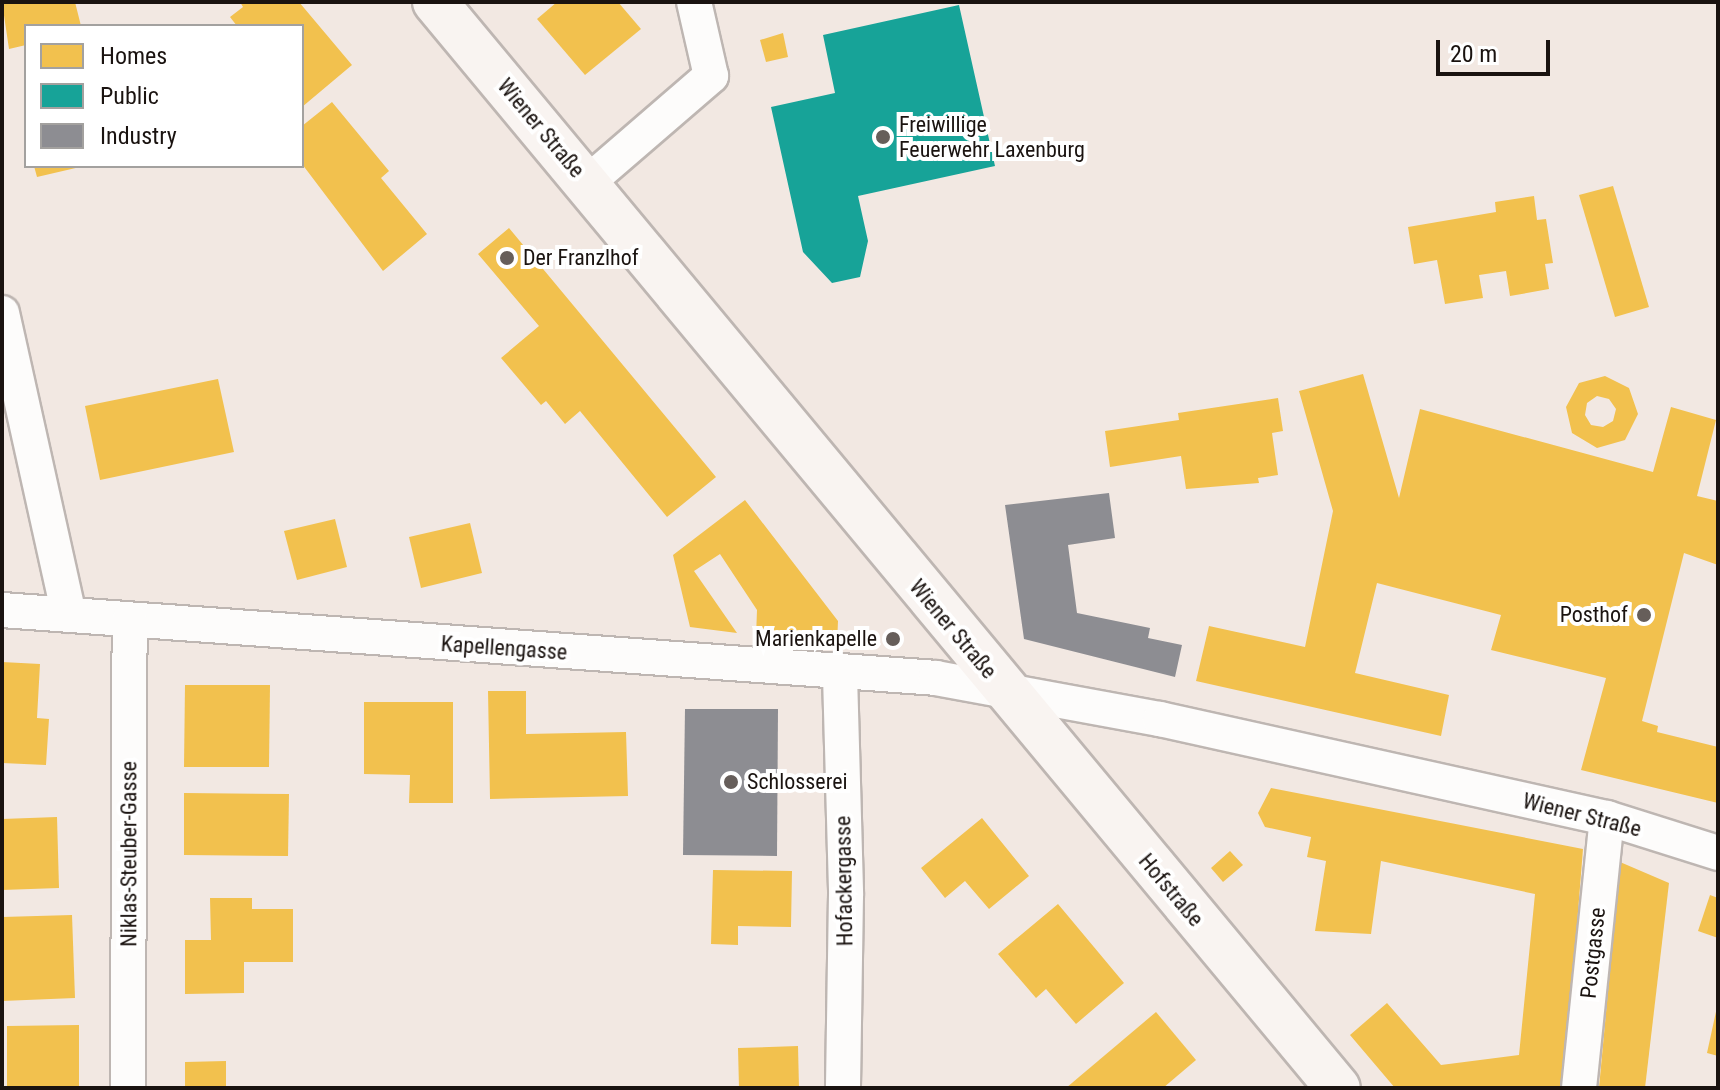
<!DOCTYPE html>
<html>
<head>
<meta charset="utf-8">
<style>
	body { margin:0 }
	#map { position:relative; width:1720px; height:1090px; overflow:hidden; background:#f2e8e2; font-family:"Roboto Condensed",sans-serif }
	div>[style] { position:absolute }
	.homes>* { inset:0; background:#f2c14e }
	.public>* { inset:0; background:#17a398 }
	.industry>* { inset:0; background:#8d8d92 }
	.roads { filter:drop-shadow(2px 0 #beb6b2) drop-shadow(-2px 0 #beb6b2) drop-shadow(0 2px #beb6b2) drop-shadow(0 -2px #beb6b2) }
	.street>* { height:34px; margin:-17px; padding:0 17px; transform-origin:17px; border-radius:17px; background:#fdfcfb }
	.secondary>* { height:44px; margin:-22px; padding:0 22px; transform-origin:22px; border-radius:22px; background:#f9f4f1 }
	.dots>* { width:22px; height:22px; translate:-50% -50%; box-sizing:border-box; border:4px solid #fff; border-radius:50% }
	span { translate:-50% -50%; white-space:nowrap; text-align:center; line-height:1.15; -webkit-text-stroke:8px #fff; paint-order:stroke }
	.poi-label { font-size:22px; color:#1a1310 }
	.left { translate:0 -50%; text-align:left }
	.right { translate:-100% -50%; text-align:right }
	.street-label { font-size:22px; color:#1a1310 }
	.frame { position:absolute; inset:0; border:4px solid #1a1310; pointer-events:none }
	.legend { position:absolute; left:24px; top:24px; width:280px; height:144px; box-sizing:border-box; background:#fff; border:2px solid #a3a19f; margin:0; padding:10px 14px; list-style:none; font-size:24px; color:#1a1310 }
	.legend li { display:flex; align-items:center; gap:16px; height:40px }
	.legend b { width:40px; border:2px solid #a3a19f }
	.scale { position:absolute; left:1436px; top:40px; width:114px; height:36px; box-sizing:border-box; border:4px solid #1a1310; border-top:0; padding-left:10px; font-size:24px; line-height:28px; white-space:nowrap; color:#1a1310; -webkit-text-stroke:6px #fff; paint-order:stroke }
</style>
</head>
<body>
<div id="map">
	<div class="homes">
		<div style="clip-path:polygon(2px 2px,75px 2px,81px 26px,26px 26px,26px 45px,9px 49px)"></div>
		<div style="clip-path:polygon(240px 2px,299px 2px,352px 65px,302px 107px,302px 26px,237px 26px,230px 17px,243px 7px)"></div>
		<div style="clip-path:polygon(557px 2px,618px 2px,641px 29px,585px 75px,537px 19px)"></div>
		<div style="clip-path:polygon(783px 33px,788px 57px,766px 62px,760px 40px)"></div>
		<div style="clip-path:polygon(332px 102px,389px 171px,381px 178px,427px 234px,383px 271px,302px 164px,302px 126px)"></div>
		<div style="clip-path:polygon(34px 166px,80px 166px,80px 167px,37px 177px)"></div>
		<div style="clip-path:polygon(1613px 186px,1649px 307px,1615px 317px,1579px 195px)"></div>
		<div style="clip-path:polygon(1534px 196px,1537px 220px,1546px 219px,1553px 263px,1545px 264px,1549px 289px,1510px 296px,1506px 271px,1479px 275px,1483px 298px,1445px 304px,1437px 260px,1414px 264px,1408px 227px,1496px 212px,1495px 202px)"></div>
		<div style="clip-path:polygon(509px 228px,716px 477px,667px 517px,580px 411px,565px 424px,546px 401px,541px 405px,501px 358px,539px 326px,478px 254px)"></div>
		<div style="clip-path:polygon(1363px 374px,1399px 498px,1420px 409px,1653px 472px,1671px 407px,1716px 420px,1697px 496px,1718px 501px,1718px 565px,1684px 553px,1642px 721px,1658px 726px,1657px 732px,1718px 747px,1718px 803px,1581px 770px,1606px 678px,1491px 650px,1501px 615px,1377px 583px,1355px 673px,1449px 695px,1441px 736px,1196px 681px,1209px 626px,1305px 647px,1333px 511px,1299px 391px)"></div>
		<div style="clip-path:polygon(evenodd,1605px 376px,1629px 388px,1638px 414px,1625px 440px,1597px 448px,1572px 433px,1566px 407px,1579px 383px,1605px 376px,1597px 396px,1609px 399px,1616px 409px,1613px 421px,1603px 427px,1591px 425px,1585px 415px,1587px 403px,1597px 396px)"></div>
		<div style="clip-path:polygon(218px 379px,234px 452px,100px 480px,85px 406px)"></div>
		<div style="clip-path:polygon(1278px 398px,1283px 431px,1272px 433px,1278px 475px,1258px 478px,1259px 483px,1186px 489px,1181px 456px,1110px 467px,1105px 431px,1179px 420px,1178px 413px)"></div>
		<div style="clip-path:polygon(745px 500px,838px 621px,837px 645px,756px 637px,757px 610px,720px 554px,694px 571px,737px 633px,690px 627px,673px 555px)"></div>
		<div style="clip-path:polygon(335px 519px,347px 567px,297px 580px,284px 531px)"></div>
		<div style="clip-path:polygon(470px 523px,482px 573px,421px 588px,409px 537px)"></div>
		<div style="clip-path:polygon(2px 662px,40px 664px,37px 718px,49px 719px,46px 765px,2px 763px)"></div>
		<div style="clip-path:polygon(185px 685px,270px 685px,269px 767px,184px 767px)"></div>
		<div style="clip-path:polygon(488px 691px,526px 691px,526px 734px,626px 732px,628px 796px,490px 799px)"></div>
		<div style="clip-path:polygon(364px 702px,453px 702px,453px 803px,409px 803px,410px 775px,364px 774px)"></div>
		<div style="clip-path:polygon(1271px 788px,1583px 849px,1564px 1088px,1395px 1088px,1350px 1035px,1387px 1003px,1441px 1065px,1519px 1055px,1535px 894px,1381px 861px,1371px 934px,1315px 931px,1326px 861px,1307px 857px,1311px 837px,1265px 827px,1258px 813px)"></div>
		<div style="clip-path:polygon(184px 793px,289px 794px,288px 856px,184px 855px)"></div>
		<div style="clip-path:polygon(57px 817px,59px 888px,2px 890px,2px 819px)"></div>
		<div style="clip-path:polygon(982px 818px,1029px 876px,989px 909px,965px 881px,945px 898px,921px 868px)"></div>
		<div style="clip-path:polygon(1230px 851px,1243px 865px,1223px 882px,1211px 868px)"></div>
		<div style="clip-path:polygon(1620px 862px,1669px 883px,1645px 1088px,1599px 1088px)"></div>
		<div style="clip-path:polygon(713px 870px,792px 871px,791px 927px,738px 926px,738px 945px,711px 944px)"></div>
		<div style="clip-path:polygon(1710px 895px,1718px 898px,1718px 938px,1698px 931px)"></div>
		<div style="clip-path:polygon(210px 898px,252px 898px,252px 909px,293px 909px,293px 962px,244px 962px,244px 993px,185px 994px,185px 940px,211px 940px)"></div>
		<div style="clip-path:polygon(1058px 904px,1124px 983px,1076px 1024px,1046px 989px,1036px 998px,998px 954px)"></div>
		<div style="clip-path:polygon(72px 915px,75px 998px,2px 1001px,2px 917px)"></div>
		<div style="clip-path:polygon(1717px 1007px,1718px 1007px,1718px 1056px,1707px 1053px)"></div>
		<div style="clip-path:polygon(1156px 1012px,1196px 1060px,1163px 1088px,1066px 1088px)"></div>
		<div style="clip-path:polygon(79px 1025px,79px 1088px,7px 1088px,7px 1026px)"></div>
		<div style="clip-path:polygon(798px 1046px,799px 1088px,739px 1088px,738px 1048px)"></div>
		<div style="clip-path:polygon(226px 1061px,226px 1088px,185px 1088px,185px 1062px)"></div>
	</div>
	<div class="public">
		<div style="clip-path:polygon(959px 5px,995px 166px,858px 196px,868px 241px,860px 277px,832px 283px,803px 252px,771px 107px,835px 93px,823px 35px)"></div>
	</div>
	<div class="industry">
		<div style="clip-path:polygon(1109px 493px,1115px 538px,1068px 545px,1077px 613px,1150px 628px,1148px 638px,1182px 645px,1175px 677px,1024px 639px,1005px 505px)"></div>
		<div style="clip-path:polygon(685px 709px,778px 709px,777px 856px,683px 855px)"></div>
	</div>
	<div class="roads">
		<div class="street">
			<div style="left:587px;top:183px;width:164px;rotate:-40.8deg"></div>
			<div style="left:711px;top:76px;width:76px;rotate:-102.9deg"></div>
			<div style="left:2px;top:313px;width:309px;rotate:77.5deg"></div>
			<div style="left:2px;top:610px;width:936px;rotate:4.16deg"></div>
			<div style="left:936px;top:678px;width:228px;rotate:10.4deg"></div>
			<div style="left:1160px;top:719px;width:458px;rotate:12.5deg"></div>
			<div style="left:1607px;top:818px;width:116px;rotate:17.5deg"></div>
			<div style="left:840px;top:675px;width:220px;rotate:88.4deg"></div>
			<div style="left:846px;top:895px;width:193px;rotate:90.9deg"></div>
			<div style="left:128px;top:1088px;width:468px;rotate:-89.8deg"></div>
			<div style="left:1579px;top:1088px;width:271px;rotate:-84.1deg"></div>
		</div>
		<div class="secondary">
			<div style="left:435px;top:2px;width:1412px;rotate:50.26deg"></div>
		</div>
	</div>
	<div class="dots">
		<div style="left:883px;top:137px;background:#665e5a"></div>
		<div style="left:507px;top:258px;background:#665e5a"></div>
		<div style="left:1644px;top:615px;background:#665e5a"></div>
		<div style="left:893px;top:639px;background:#665e5a"></div>
		<div style="left:731px;top:782px;background:#665e5a"></div>
	</div>
	<div class="poi-label">
		<span class="left" style="left:899px;top:137px">Freiwillige<br>Feuerwehr Laxenburg</span>
		<span class="left" style="left:523px;top:258px">Der Franzlhof</span>
		<span class="right" style="left:1628px;top:615px">Posthof</span>
		<span class="right" style="left:877px;top:639px">Marienkapelle</span>
		<span class="left" style="left:747px;top:782px">Schlosserei</span>
	</div>
	<div class="street-label">
		<span style="left:541px;top:128px;rotate:50deg">Wiener Straße</span>
		<span style="left:953px;top:629px;rotate:50deg">Wiener Straße</span>
		<span style="left:504px;top:648px;rotate:4deg">Kapellengasse</span>
		<span style="left:1582px;top:815px;rotate:14deg">Wiener Straße</span>
		<span style="left:129px;top:854px;rotate:-90deg">Niklas-Steuber-Gasse</span>
		<span style="left:844px;top:881px;rotate:-91deg">Hofackergasse</span>
		<span style="left:1171px;top:890px;rotate:50deg">Hofstraße</span>
		<span style="left:1593px;top:953px;rotate:-84deg">Postgasse</span>
	</div>
	<div class="frame"></div>
	<ul class="legend">
	<li><b style="height:22px;background:#f2c14e"></b>Homes</li>
	<li><b style="height:22px;background:#17a398"></b>Public</li>
	<li><b style="height:22px;background:#8d8d92"></b>Industry</li>
	</ul>
	<div class="scale">20 m</div>
</div>
</body>
</html>
